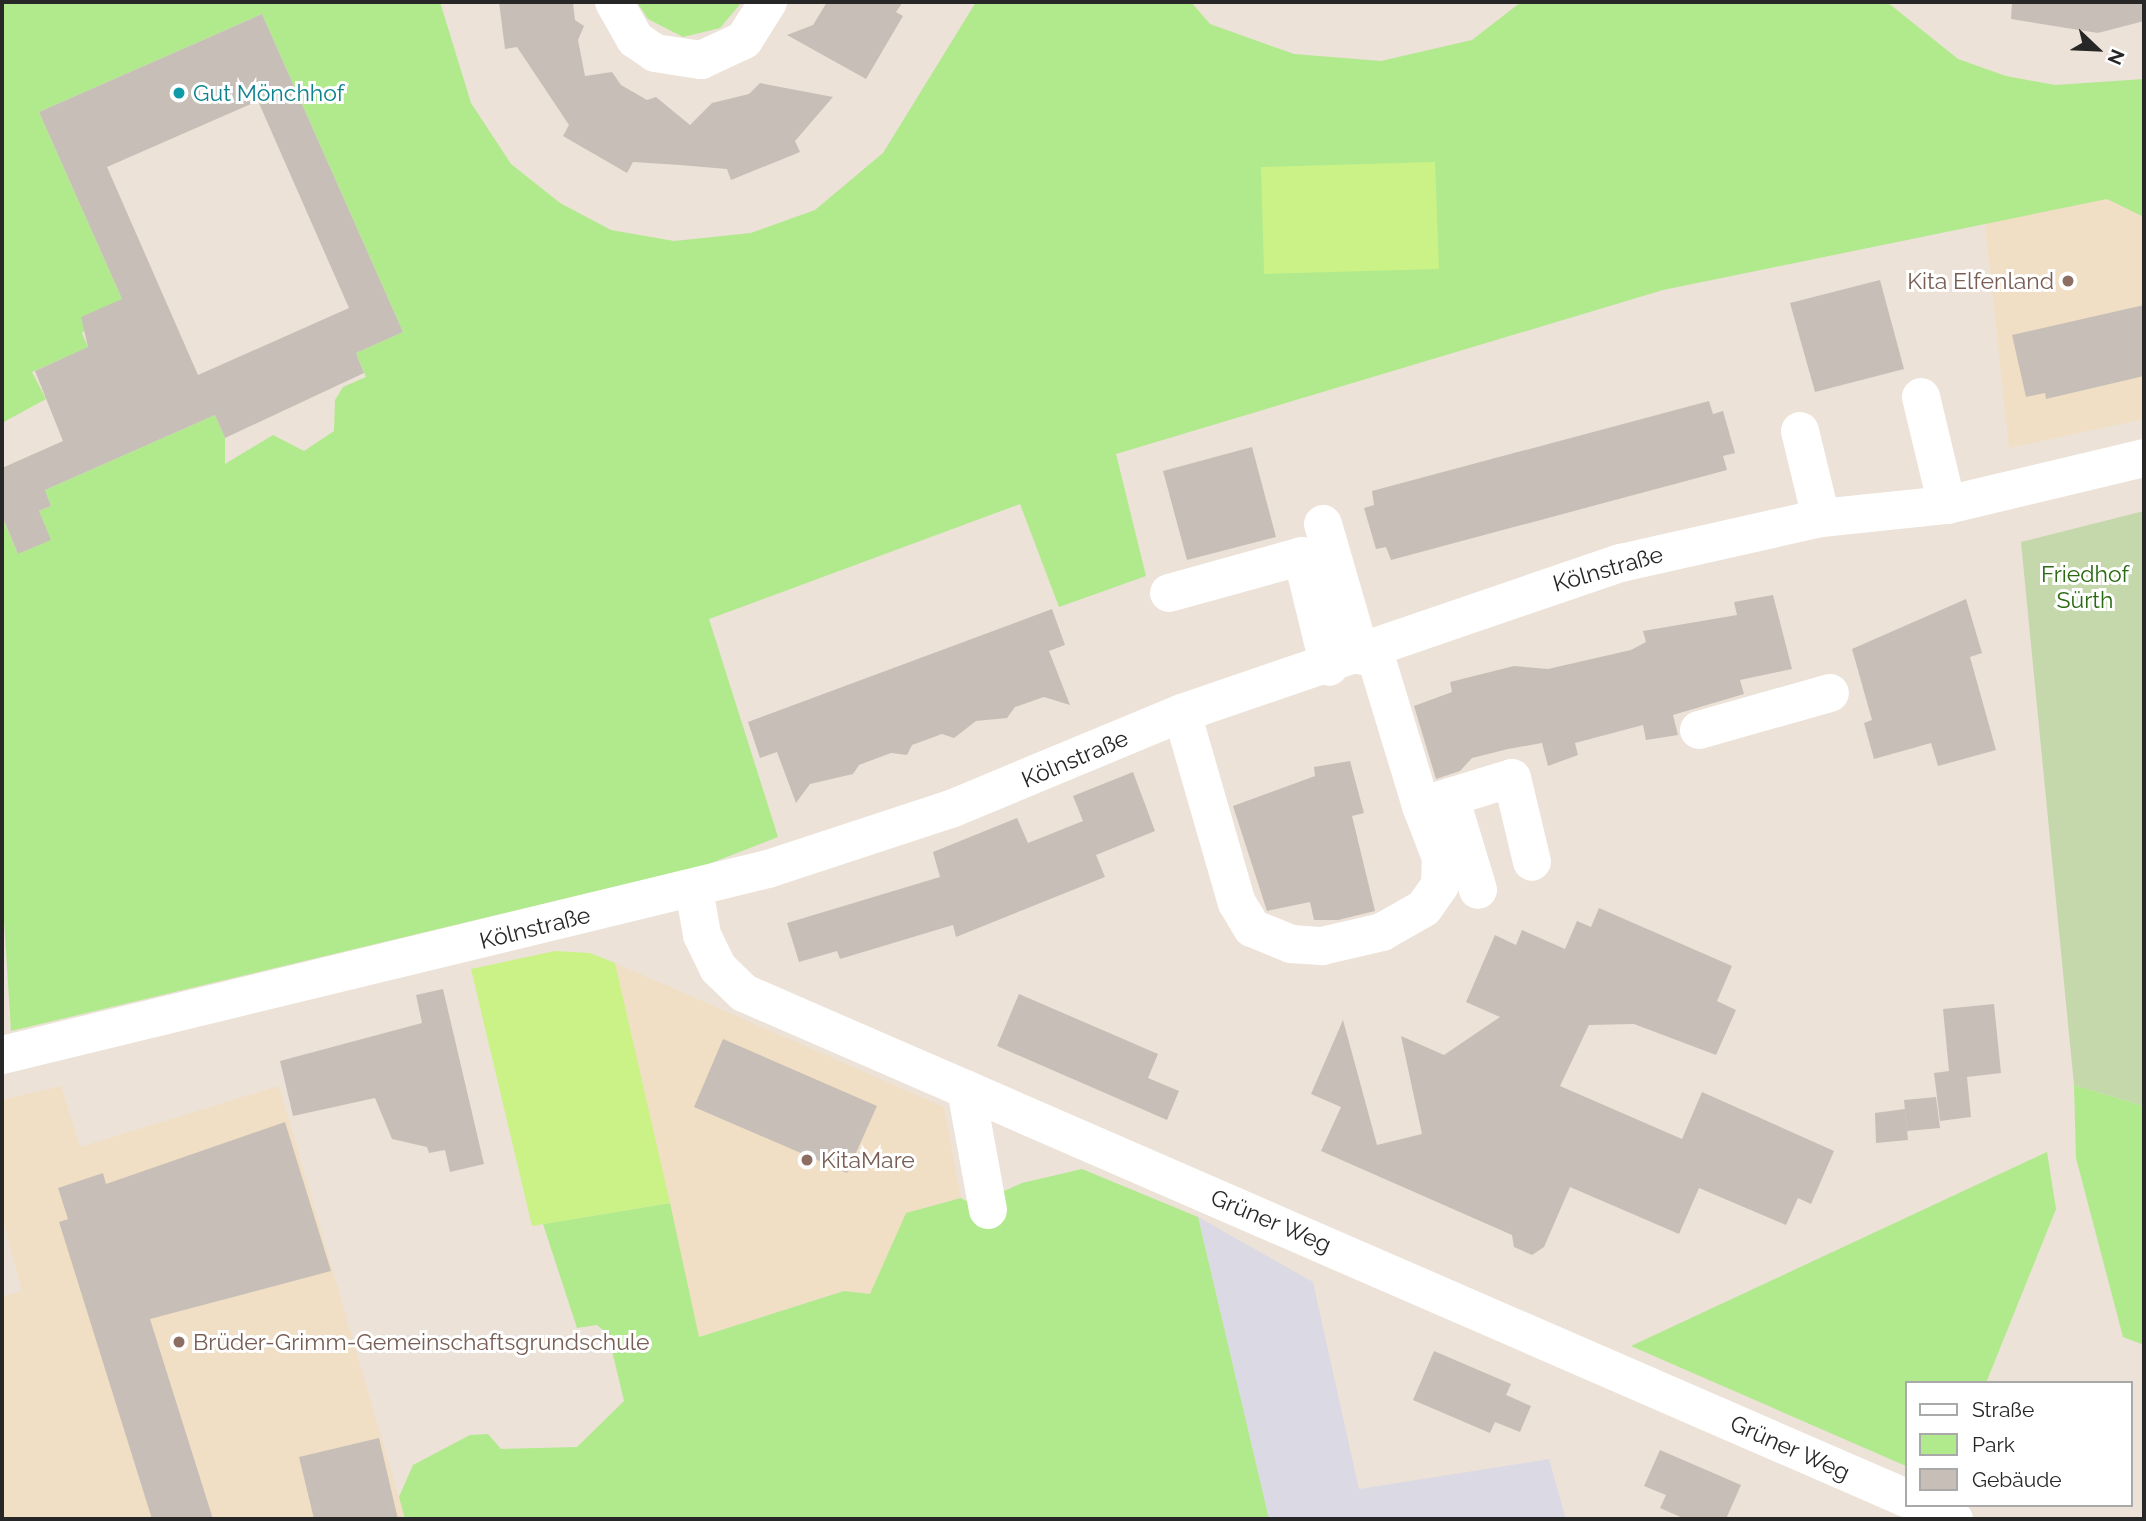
<!DOCTYPE html>
<html>
<head>
<meta charset="utf-8">
<style>
	body { margin:0 }
	#map { position:relative; width:2146px; height:1521px; overflow:hidden; background:#ece2d7; font-family:Raleway,sans-serif }
	div>[style] { position:absolute }
	.industrial>* { inset:0; background:#dbd9e3 }
	.education>* { inset:0; background:#f0dfc4 }
	.green>* { inset:0; background:#b1e98d }
	.cemetery>* { inset:0; background:#c4d8ac }
	.pitch>* { inset:0; background:#caf287 }
	.building>* { inset:0; background:#c7bfb7 }
	.minor>* { height:38px; margin:-19px; padding:0 19px; transform-origin:19px; border-radius:19px; background:#fff }
	.dots>* { width:19px; height:19px; translate:-50% -50%; box-sizing:border-box; border:4px solid #fff; border-radius:50% }
	span { translate:-50% -50%; white-space:nowrap; text-align:center; line-height:1.15; -webkit-text-stroke:6px #fff; paint-order:stroke }
	.culture-label { font-size:23px; color:#0d838f }
	.left { translate:0 -50%; text-align:left }
	.education-label { font-size:23px; color:#785e54 }
	.right { translate:-100% -50%; text-align:right }
	.street-label { font-size:23px; color:#272727 }
	.park-label { font-size:23px; color:#296a12 }
	.frame { position:absolute; inset:0; border:4px solid #272727; pointer-events:none }
	.legend { position:absolute; left:1905px; top:1381px; width:228px; height:126px; box-sizing:border-box; background:#fff; border:2px solid #a9a9a9; margin:0; padding:9px 12px; list-style:none; font-size:21px; color:#272727 }
	.legend li { display:flex; align-items:center; gap:14px; height:35px }
	.legend b { width:35px; border:2px solid #a9a9a9 }
	.north { position:absolute; left:2062px; top:14px; width:70px; height:70px; -webkit-text-stroke:5px #fff; paint-order:stroke; rotate:113deg; font-size:19px; font-weight:700; line-height:28px; text-align:center; color:#272727 }
	.north::after { content:''; display:block; margin:auto; width:24px; height:32px; background:#272727; clip-path:polygon(50% 0,100% 100%,50% 72%,0 100%) }
</style>
</head>
<body>
<div id="map">
	<div class="industrial">
		<div style="clip-path:polygon(1198px 1217px,1313px 1282px,1359px 1489px,1549px 1459px,1566px 1519px,1269px 1519px)"></div>
	</div>
	<div class="education">
		<div style="clip-path:polygon(2107px 199px,2144px 217px,2144px 419px,2009px 448px,1985px 223px)"></div>
		<div style="clip-path:polygon(615px 963px,944px 1107px,961px 1198px,906px 1213px,871px 1294px,844px 1291px,698px 1337px)"></div>
		<div style="clip-path:polygon(61px 1086px,80px 1147px,279px 1086px,405px 1519px,2px 1519px,2px 1297px,22px 1291px,2px 1218px,2px 1100px)"></div>
	</div>
	<div class="green">
		<div style="clip-path:polygon(2px 2px,440px 2px,471px 103px,511px 164px,560px 203px,611px 230px,674px 241px,751px 233px,815px 210px,883px 153px,976px 2px,1191px 2px,1210px 24px,1294px 54px,1381px 61px,1472px 40px,1521px 2px,1887px 2px,1958px 59px,2006px 76px,2055px 85px,2144px 79px,2144px 217px,2107px 199px,1663px 290px,1116px 454px,1146px 576px,1059px 607px,1020px 504px,709px 619px,778px 837px,706px 865px,11px 1031px,2px 888px,2px 517px,18px 554px,50px 540px,39px 511px,51px 506px,45px 490px,215px 415px,225px 438px,225px 464px,273px 435px,304px 451px,334px 431px,335px 400px,343px 387px,366px 377px,356px 353px,403px 332px,262px 14px,39px 112px,122px 299px,82px 333px,91px 354px,80px 351px,32px 372px,46px 399px,2px 423px)"></div>
		<div style="clip-path:polygon(637px 2px,742px 2px,720px 28px,683px 37px,648px 19px)"></div>
		<div style="clip-path:polygon(2074px 1085px,2144px 1106px,2144px 1345px,2123px 1337px,2076px 1158px)"></div>
		<div style="clip-path:polygon(2047px 1152px,2056px 1209px,1986px 1383px,1906px 1383px,1906px 1466px,1631px 1346px)"></div>
		<div style="clip-path:polygon(1082px 1169px,1198px 1217px,1269px 1519px,405px 1519px,399px 1497px,413px 1465px,470px 1435px,488px 1434px,501px 1449px,577px 1447px,624px 1401px,608px 1334px,597px 1325px,577px 1328px,543px 1224px,670px 1203px,699px 1337px,844px 1291px,870px 1294px,906px 1213px,961px 1198px,973px 1205px,1022px 1183px)"></div>
	</div>
	<div class="cemetery">
		<div style="clip-path:polygon(2144px 511px,2144px 1106px,2074px 1085px,2021px 542px)"></div>
	</div>
	<div class="pitch">
		<div style="clip-path:polygon(1435px 162px,1439px 269px,1264px 274px,1261px 167px)"></div>
		<div style="clip-path:polygon(555px 951px,590px 953px,615px 963px,670px 1203px,532px 1226px,471px 969px)"></div>
	</div>
	<div class="building">
		<div style="clip-path:polygon(499px 2px,573px 2px,575px 20px,584px 26px,578px 40px,585px 76px,612px 72px,621px 85px,647px 100px,656px 97px,690px 125px,712px 103px,749px 94px,760px 83px,833px 97px,795px 141px,800px 152px,731px 180px,727px 169px,680px 165px,633px 162px,627px 173px,563px 136px,569px 125px,517px 47px,505px 49px)"></div>
		<div style="clip-path:polygon(827px 2px,903px 2px,896px 12px,903px 16px,866px 79px,787px 35px,813px 25px)"></div>
		<div style="clip-path:polygon(2012px 2px,2144px 2px,2144px 21px,2098px 33px,2011px 19px)"></div>
		<div style="clip-path:polygon(evenodd,262px 14px,403px 332px,356px 353px,364px 373px,225px 438px,215px 415px,45px 490px,51px 506px,39px 511px,51px 540px,18px 554px,2px 516px,2px 468px,63px 441px,35px 371px,88px 347px,81px 317px,122px 299px,39px 112px,262px 14px,258px 101px,349px 308px,198px 375px,107px 167px,258px 101px)"></div>
		<div style="clip-path:polygon(1880px 280px,1904px 369px,1815px 392px,1790px 303px)"></div>
		<div style="clip-path:polygon(2144px 305px,2144px 376px,2046px 399px,2045px 393px,2026px 397px,2012px 335px)"></div>
		<div style="clip-path:polygon(1709px 401px,1713px 414px,1723px 411px,1735px 453px,1723px 456px,1727px 470px,1391px 560px,1386px 547px,1376px 549px,1364px 508px,1374px 505px,1372px 491px)"></div>
		<div style="clip-path:polygon(1252px 447px,1276px 537px,1187px 560px,1163px 471px)"></div>
		<div style="clip-path:polygon(1773px 595px,1792px 669px,1740px 680px,1744px 694px,1673px 715px,1678px 735px,1646px 740px,1643px 725px,1575px 743px,1578px 755px,1548px 766px,1542px 743px,1508px 749px,1472px 758px,1460px 771px,1436px 779px,1414px 706px,1452px 692px,1450px 682px,1514px 666px,1548px 669px,1631px 650px,1646px 642px,1643px 631px,1737px 615px,1734px 602px)"></div>
		<div style="clip-path:polygon(1966px 599px,1982px 653px,1970px 657px,1996px 750px,1938px 766px,1931px 743px,1874px 759px,1864px 723px,1872px 720px,1852px 649px)"></div>
		<div style="clip-path:polygon(1052px 609px,1065px 645px,1049px 651px,1070px 705px,1044px 697px,1015px 707px,1007px 718px,976px 721px,954px 738px,942px 734px,912px 745px,907px 755px,891px 753px,859px 765px,853px 774px,810px 784px,796px 803px,777px 752px,760px 758px,748px 722px)"></div>
		<div style="clip-path:polygon(1350px 761px,1364px 813px,1352px 816px,1375px 911px,1338px 920px,1314px 920px,1310px 902px,1267px 911px,1233px 806px,1315px 776px,1314px 767px)"></div>
		<div style="clip-path:polygon(1133px 772px,1155px 831px,1096px 855px,1105px 877px,956px 937px,953px 925px,840px 959px,837px 951px,799px 962px,787px 923px,940px 877px,933px 852px,1017px 818px,1028px 843px,1083px 821px,1073px 796px)"></div>
		<div style="clip-path:polygon(1599px 908px,1732px 966px,1717px 1001px,1736px 1010px,1716px 1055px,1634px 1024px,1589px 1025px,1560px 1086px,1682px 1139px,1702px 1092px,1834px 1151px,1811px 1204px,1798px 1198px,1786px 1225px,1699px 1188px,1679px 1234px,1570px 1187px,1544px 1247px,1532px 1255px,1514px 1247px,1512px 1235px,1321px 1151px,1341px 1107px,1311px 1094px,1343px 1020px,1377px 1145px,1422px 1134px,1401px 1036px,1444px 1055px,1500px 1017px,1466px 1002px,1495px 935px,1516px 945px,1522px 930px,1565px 949px,1577px 921px,1591px 927px)"></div>
		<div style="clip-path:polygon(443px 989px,484px 1164px,450px 1172px,445px 1150px,429px 1153px,427px 1147px,392px 1139px,375px 1098px,293px 1116px,280px 1061px,422px 1023px,416px 995px)"></div>
		<div style="clip-path:polygon(1019px 994px,1158px 1054px,1148px 1078px,1179px 1091px,1167px 1120px,997px 1046px)"></div>
		<div style="clip-path:polygon(1994px 1004px,2001px 1073px,1967px 1077px,1971px 1117px,1940px 1121px,1934px 1073px,1949px 1071px,1943px 1009px)"></div>
		<div style="clip-path:polygon(723px 1039px,877px 1106px,847px 1173px,694px 1107px)"></div>
		<div style="clip-path:polygon(1936px 1097px,1940px 1128px,1907px 1131px,1904px 1100px)"></div>
		<div style="clip-path:polygon(1905px 1109px,1908px 1140px,1876px 1143px,1875px 1113px)"></div>
		<div style="clip-path:polygon(285px 1122px,331px 1271px,150px 1319px,213px 1519px,152px 1519px,59px 1222px,68px 1219px,58px 1188px,103px 1173px,106px 1184px)"></div>
		<div style="clip-path:polygon(1434px 1351px,1511px 1384px,1506px 1395px,1531px 1406px,1520px 1432px,1495px 1422px,1490px 1433px,1413px 1400px)"></div>
		<div style="clip-path:polygon(379px 1438px,398px 1519px,314px 1519px,299px 1457px)"></div>
		<div style="clip-path:polygon(1660px 1450px,1741px 1485px,1726px 1519px,1685px 1519px,1660px 1508px,1666px 1495px,1644px 1486px)"></div>
	</div>
	<div class="minor">
		<div style="left:614px;top:2px;width:43px;rotate:60.4deg"></div>
		<div style="left:635px;top:39px;width:24px;rotate:35deg"></div>
		<div style="left:655px;top:53px;width:47px;rotate:8.7deg"></div>
		<div style="left:701px;top:60px;width:47px;rotate:-24.9deg"></div>
		<div style="left:744px;top:40px;width:45px;rotate:-57.7deg"></div>
		<div style="left:1921px;top:397px;width:111px;rotate:76.5deg"></div>
		<div style="left:1800px;top:431px;width:89px;rotate:76.4deg"></div>
		<div style="left:1323px;top:524px;width:137px;rotate:73.9deg"></div>
		<div style="left:1169px;top:593px;width:138px;rotate:-15.5deg"></div>
		<div style="left:1302px;top:556px;width:114px;rotate:76.3deg"></div>
		<div style="left:1374px;top:651px;width:162px;rotate:73.1deg"></div>
		<div style="left:1421px;top:806px;width:95px;rotate:-17.1deg"></div>
		<div style="left:1512px;top:778px;width:86px;rotate:76.6deg"></div>
		<div style="left:1182px;top:713px;width:198px;rotate:73.9deg"></div>
		<div style="left:1237px;top:903px;width:29px;rotate:59deg"></div>
		<div style="left:1252px;top:928px;width:42px;rotate:22.3deg"></div>
		<div style="left:1291px;top:944px;width:31px;rotate:4deg"></div>
		<div style="left:1322px;top:946px;width:62px;rotate:-13.1deg"></div>
		<div style="left:1382px;top:932px;width:48px;rotate:-29.7deg"></div>
		<div style="left:1424px;top:908px;width:28px;rotate:-55deg"></div>
		<div style="left:1440px;top:885px;width:27px;rotate:-88deg"></div>
		<div style="left:1441px;top:858px;width:56px;rotate:-111deg"></div>
		<div style="left:1699px;top:730px;width:136px;rotate:-15.8deg"></div>
		<div style="left:1450px;top:797px;width:97px;rotate:73.2deg"></div>
		<div style="left:694px;top:889px;width:47px;rotate:80.1deg"></div>
		<div style="left:702px;top:935px;width:37px;rotate:64deg"></div>
		<div style="left:718px;top:968px;width:36px;rotate:44deg"></div>
		<div style="left:744px;top:993px;width:1267px;rotate:23.49deg"></div>
		<div style="left:2px;top:1055px;width:788px;rotate:-13.65deg"></div>
		<div style="left:768px;top:869px;width:193px;rotate:-18.2deg"></div>
		<div style="left:951px;top:809px;width:250px;rotate:-22.6deg"></div>
		<div style="left:1182px;top:713px;width:464px;rotate:-18.9deg"></div>
		<div style="left:1621px;top:563px;width:205px;rotate:-12.7deg"></div>
		<div style="left:1821px;top:518px;width:127px;rotate:-5.9deg"></div>
		<div style="left:1947px;top:505px;width:203px;rotate:-13.4deg"></div>
		<div style="left:966px;top:1089px;width:123px;rotate:79.7deg"></div>
		<div style="left:1922px;top:1505px;width:35px;rotate:24deg"></div>
	</div>
	<div class="dots">
		<div style="left:179px;top:93px;background:#0f9aa8"></div>
		<div style="left:2068px;top:281px;background:#8d6e63"></div>
		<div style="left:807px;top:1160px;background:#8d6e63"></div>
		<div style="left:179px;top:1342px;background:#8d6e63"></div>
	</div>
	<div class="culture-label">
		<span class="left" style="left:193px;top:93px">Gut Mönchhof</span>
	</div>
	<div class="education-label">
		<span class="right" style="left:2054px;top:281px">Kita Elfenland</span>
		<span class="left" style="left:821px;top:1160px">KitaMare</span>
		<span class="left" style="left:193px;top:1342px">Brüder-Grimm-Gemeinschaftsgrundschule</span>
	</div>
	<div class="street-label">
		<span style="left:1608px;top:569px;rotate:-16deg">Kölnstraße</span>
		<span style="left:1075px;top:759px;rotate:-23deg">Kölnstraße</span>
		<span style="left:535px;top:928px;rotate:-14deg">Kölnstraße</span>
		<span style="left:1271px;top:1221px;rotate:23deg">Grüner Weg</span>
		<span style="left:1790px;top:1448px;rotate:24deg">Grüner Weg</span>
	</div>
	<div class="park-label">
		<span style="left:2085px;top:587px">Friedhof<br>Sürth</span>
	</div>
	<div class="frame"></div>
	<ul class="legend">
	<li><b style="height:9px;background:#fff"></b>Straße</li>
	<li><b style="height:19px;background:#b1e98d"></b>Park</li>
	<li><b style="height:19px;background:#c7bfb7"></b>Gebäude</li>
	</ul>
	<div class="north">N</div>
</div>
</body>
</html>
